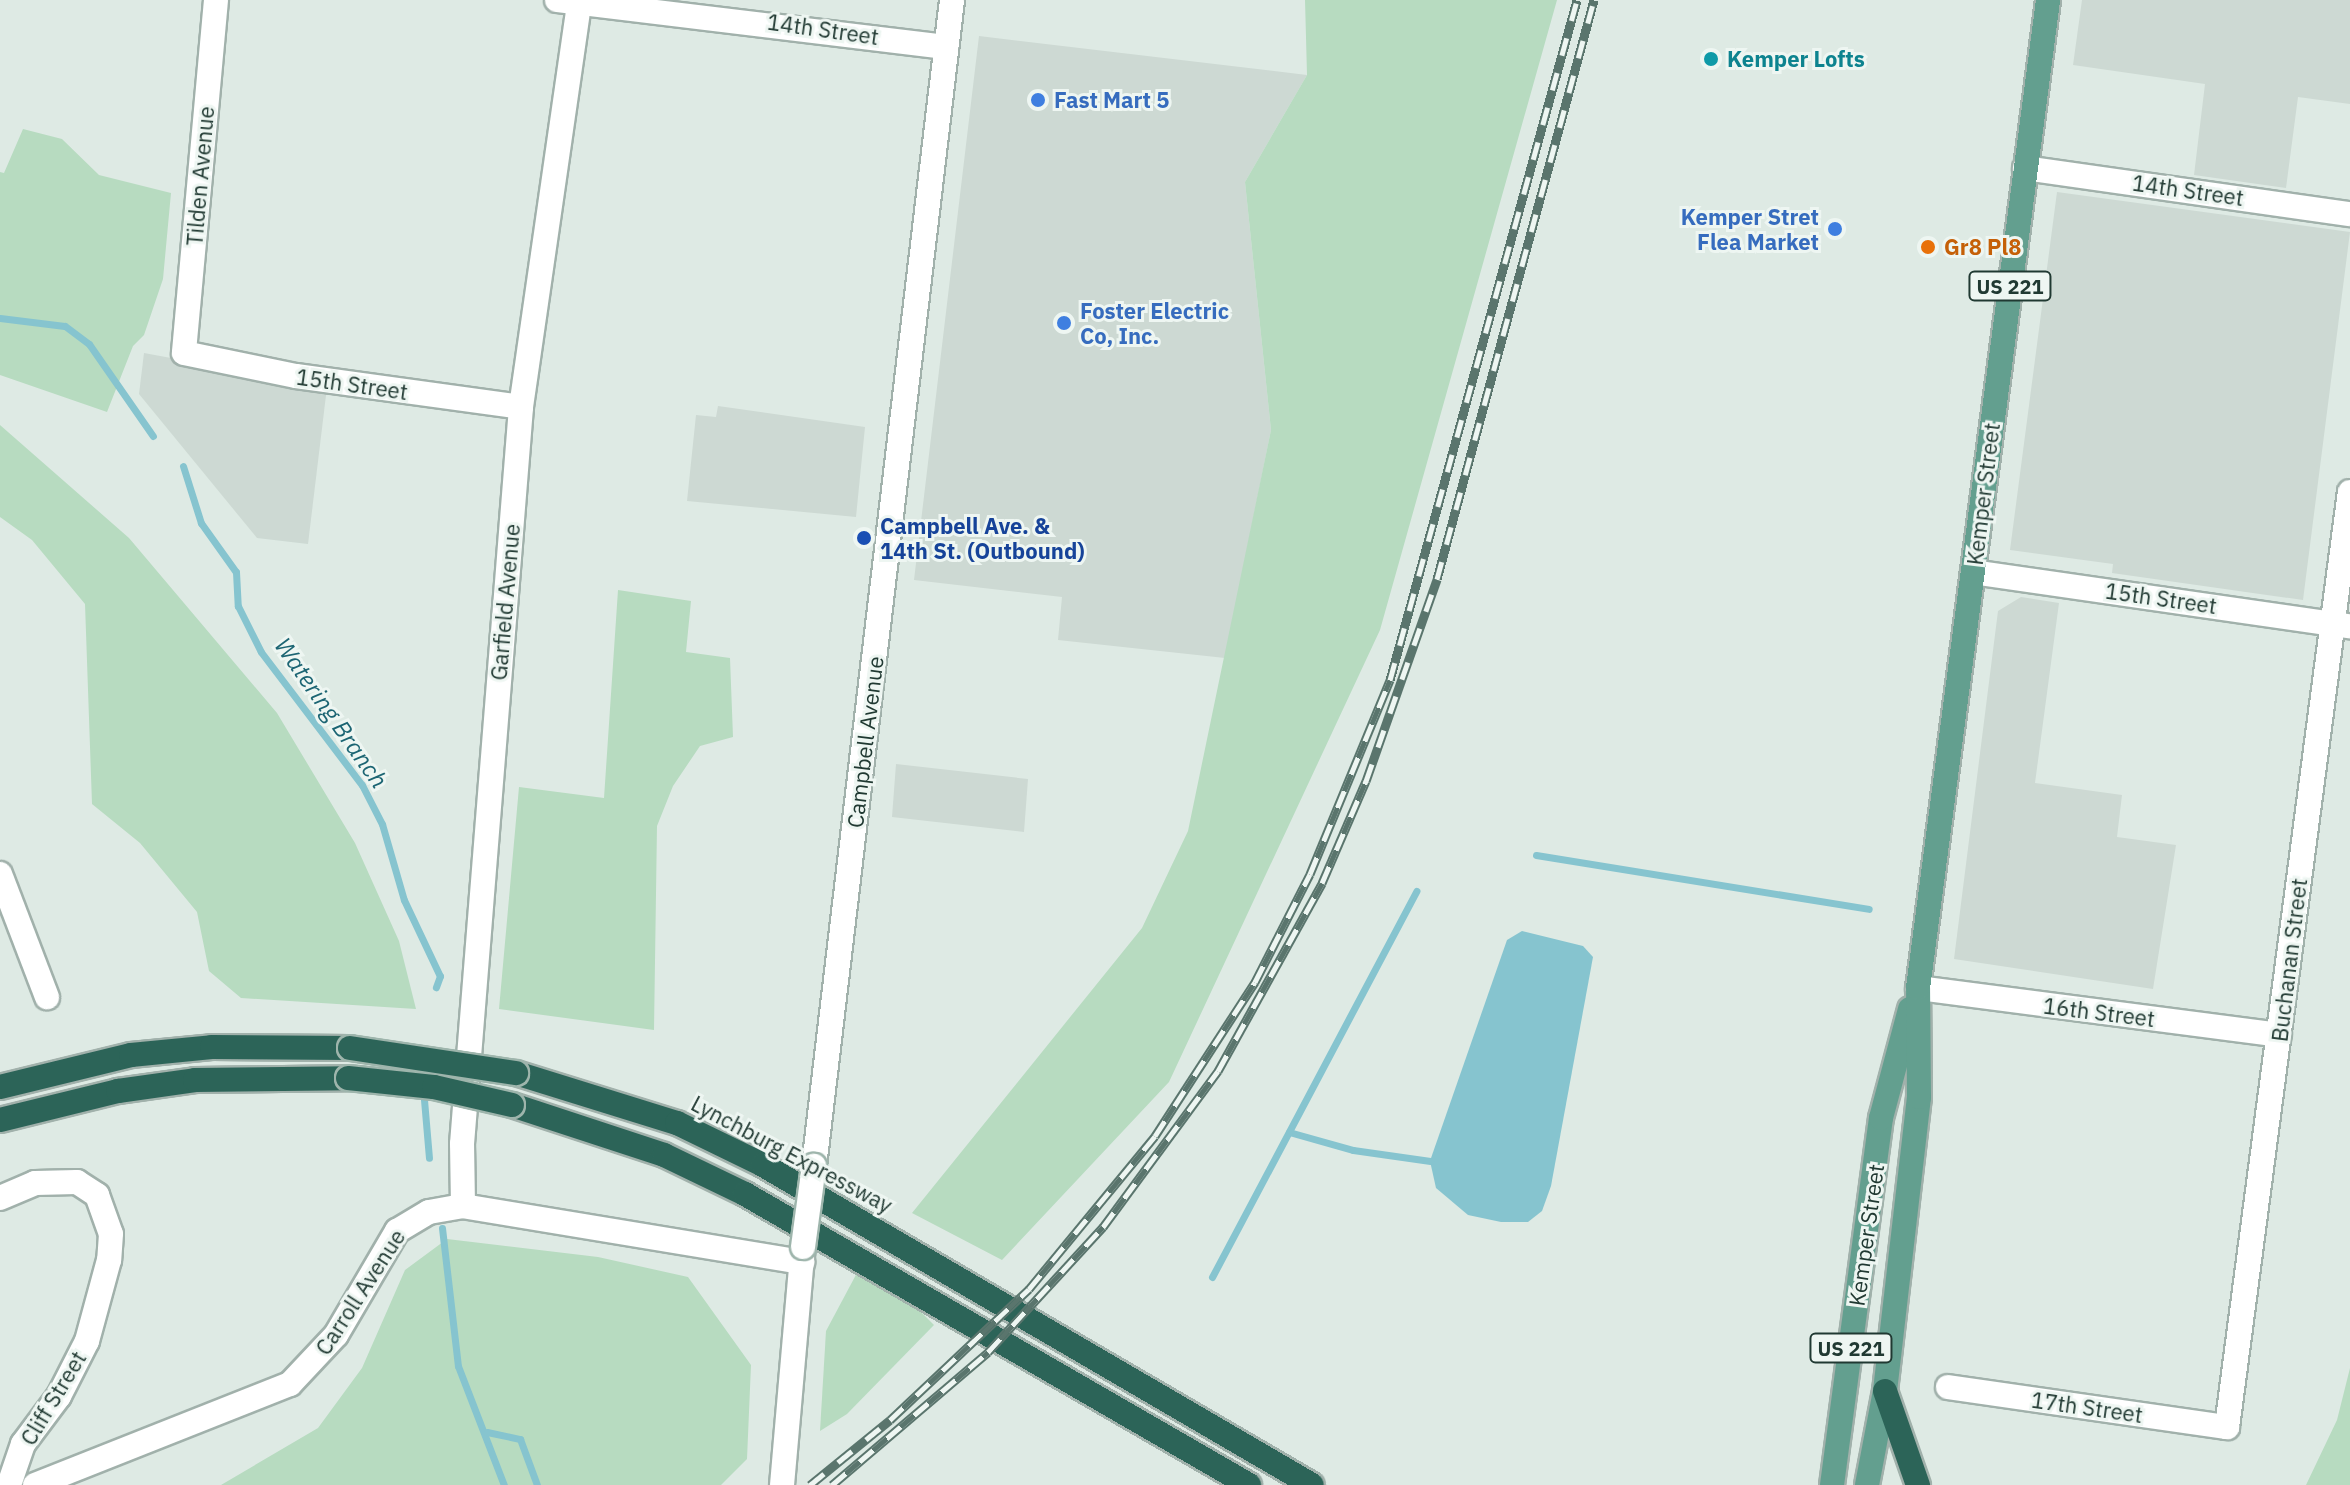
<!DOCTYPE html>
<html>
<head>
<meta charset="utf-8">
<style>
	body { margin:0 }
	#map { position:relative; width:2350px; height:1485px; overflow:hidden; background:#deeae4; font-family:"IBM Plex Sans",sans-serif }
	div>[style] { position:absolute }
	.built>* { inset:0; background:#cdd9d3 }
	.green>* { inset:0; background:#b7dbc0 }
	.water>* { inset:0; background:#86c4cf }
	.stream>* { height:7px; margin:-3.5px; padding:0 3.5px; transform-origin:3.5px; border-radius:3.5px; background:#86c4cf }
	.roads { filter:drop-shadow(2px 0 #a1b1ab) drop-shadow(-2px 0 #a1b1ab) drop-shadow(0 2px #a1b1ab) drop-shadow(0 -2px #a1b1ab) }
	.street>* { height:24px; margin:-12px; padding:0 12px; transform-origin:12px; border-radius:12px; background:#fff }
	.secondary>* { height:24px; margin:-12px; padding:0 12px; transform-origin:12px; border-radius:12px; background:#fff }
	.primary>* { height:24px; margin:-12px; padding:0 12px; transform-origin:12px; border-radius:12px; background:#639f8f }
	.highway>* { height:24px; margin:-12px; padding:0 12px; transform-origin:12px; border-radius:12px; background:#2c6458 }
	.rail>* { height:9px; margin-top:-4.5px; transform-origin:0; background:repeating-linear-gradient(90deg,#eef6f2 0 18px,#5a756d 0 36px); box-sizing:border-box; border-block:2px solid #5a756d }
	.bridges { filter:drop-shadow(2px 0 #9eb5ac) drop-shadow(-2px 0 #9eb5ac) drop-shadow(0 2px #9eb5ac) drop-shadow(0 -2px #9eb5ac) }
	.secondary-bridge>* { height:24px; margin:-12px; padding:0 12px; transform-origin:12px; border-radius:12px; background:#fff }
	.highway-bridge>* { height:24px; margin:-12px; padding:0 12px; transform-origin:12px; border-radius:12px; background:#2c6458 }
	.dots>* { width:22px; height:22px; translate:-50% -50%; box-sizing:border-box; border:4px solid #eef6f2; border-radius:50% }
	span { translate:-50% -50%; white-space:nowrap; text-align:center; line-height:1.15; -webkit-text-stroke:6px #eef6f2; paint-order:stroke }
	.shield-label span { padding:2px 6px; background:#eef6f2; border:2px solid; border-radius:6px; -webkit-text-stroke-width:0 }
	.shield-label { font-size:20px; color:#203932; font-weight:700 }
	.street-label { font-size:22px; color:#203932 }
	.culture-label { font-size:22px; color:#0d838f; font-weight:700 }
	.left { translate:0 -50%; text-align:left }
	.shop-label { font-size:22px; color:#366cbe; font-weight:700 }
	.right { translate:-100% -50%; text-align:right }
	.food-label { font-size:22px; color:#c56008; font-weight:700 }
	.transit-label { font-size:22px; color:#164399; font-weight:700 }
	.water-label { font-size:24px; color:#1c6573; font-style:italic }
</style>
</head>
<body>
<div id="map">
	<div class="built">
		<div style="clip-path:polygon(2082px 0,2350px 0,2350px 104px,2298px 97px,2286px 188px,2194px 175px,2205px 84px,2073px 65px)"></div>
		<div style="clip-path:polygon(979px 36px,1307px 75px,1245px 182px,1271px 430px,1225px 658px,1058px 640px,1062px 597px,914px 580px)"></div>
		<div style="clip-path:polygon(2057px 192px,2350px 232px,2303px 600px,2112px 573px,2113px 564px,2010px 550px)"></div>
		<div style="clip-path:polygon(144px 353px,327px 387px,308px 544px,257px 538px,139px 394px)"></div>
		<div style="clip-path:polygon(718px 406px,865px 427px,856px 517px,687px 501px,696px 415px,716px 417px)"></div>
		<div style="clip-path:polygon(2021px 597px,2059px 603px,2035px 783px,2122px 795px,2117px 837px,2176px 845px,2153px 989px,1954px 959px,1998px 611px)"></div>
		<div style="clip-path:polygon(896px 764px,1028px 779px,1024px 832px,892px 817px)"></div>
	</div>
	<div class="green">
		<div style="clip-path:polygon(1305px 0,1557px 0,1380px 630px,1169px 1082px,1002px 1260px,912px 1213px,1142px 928px,1188px 831px,1271px 430px,1245px 182px,1307px 75px)"></div>
		<div style="clip-path:polygon(23px 129px,62px 139px,99px 175px,171px 193px,163px 279px,144px 335px,133px 346px,107px 412px,0 375px,0 172px,4px 173px)"></div>
		<div style="clip-path:polygon(0 425px,129px 538px,277px 713px,355px 843px,399px 941px,416px 1009px,241px 998px,209px 971px,197px 912px,140px 843px,92px 804px,85px 604px,32px 540px,0 517px)"></div>
		<div style="clip-path:polygon(618px 590px,691px 601px,686px 652px,730px 658px,733px 737px,700px 746px,673px 786px,657px 826px,654px 1030px,499px 1009px,519px 787px,604px 798px)"></div>
		<div style="clip-path:polygon(447px 1239px,598px 1257px,688px 1277px,751px 1365px,747px 1459px,721px 1485px,221px 1485px,318px 1428px,362px 1368px,405px 1270px)"></div>
		<div style="clip-path:polygon(858px 1271px,917px 1308px,934px 1325px,847px 1414px,820px 1431px,826px 1331px)"></div>
		<div style="clip-path:polygon(2350px 1368px,2350px 1485px,2306px 1485px,2337px 1420px)"></div>
	</div>
	<div class="water">
		<div style="clip-path:polygon(1522px 931px,1583px 946px,1593px 957px,1551px 1186px,1542px 1211px,1528px 1222px,1501px 1222px,1468px 1215px,1436px 1188px,1430px 1161px,1507px 940px)"></div>
	</div>
	<div class="stream">
		<div style="left:0;top:318px;width:65px;rotate:7deg"></div>
		<div style="left:65px;top:326px;width:30px;rotate:37deg"></div>
		<div style="left:89px;top:344px;width:112px;rotate:55.2deg"></div>
		<div style="left:183px;top:466px;width:60px;rotate:72.5deg"></div>
		<div style="left:201px;top:523px;width:60px;rotate:54.5deg"></div>
		<div style="left:236px;top:572px;width:34px;rotate:87deg"></div>
		<div style="left:238px;top:606px;width:51px;rotate:63.4deg"></div>
		<div style="left:261px;top:652px;width:167px;rotate:52.8deg"></div>
		<div style="left:362px;top:785px;width:44px;rotate:62.9deg"></div>
		<div style="left:382px;top:824px;width:79px;rotate:73.9deg"></div>
		<div style="left:404px;top:900px;width:84px;rotate:64.7deg"></div>
		<div style="left:440px;top:976px;width:12px;rotate:110deg"></div>
		<div style="left:1536px;top:855px;width:337px;rotate:9.2deg"></div>
		<div style="left:423px;top:1088px;width:70px;rotate:85.1deg"></div>
		<div style="left:1289px;top:1132px;width:66px;rotate:15.7deg"></div>
		<div style="left:1353px;top:1150px;width:78px;rotate:8.1deg"></div>
		<div style="left:442px;top:1228px;width:139px;rotate:83.4deg"></div>
		<div style="left:458px;top:1366px;width:128px;rotate:68.9deg"></div>
		<div style="left:1212px;top:1277px;width:437px;rotate:-62.1deg"></div>
		<div style="left:487px;top:1432px;width:34px;rotate:12deg"></div>
		<div style="left:520px;top:1439px;width:49px;rotate:69.7deg"></div>
	</div>
	<div class="roads">
		<div class="street">
			<div style="left:216px;top:0;width:354px;rotate:95.2deg"></div>
			<div style="left:184px;top:353px;width:114px;rotate:11.6deg"></div>
			<div style="left:296px;top:376px;width:227px;rotate:7.8deg"></div>
			<div style="left:557px;top:0;width:392px;rotate:6.9deg"></div>
			<div style="left:2025px;top:168px;width:328px;rotate:8.1deg"></div>
			<div style="left:1973px;top:572px;width:381px;rotate:8.2deg"></div>
			<div style="left:0;top:874px;width:132px;rotate:69.1deg"></div>
			<div style="left:1918px;top:988px;width:364px;rotate:7.4deg"></div>
			<div style="left:0;top:1198px;width:38px;rotate:-23deg"></div>
			<div style="left:35px;top:1183px;width:42px;rotate:-1.4deg"></div>
			<div style="left:77px;top:1182px;width:24px;rotate:33deg"></div>
			<div style="left:97px;top:1195px;width:41px;rotate:70.3deg"></div>
			<div style="left:111px;top:1234px;width:26px;rotate:94deg"></div>
			<div style="left:109px;top:1260px;width:84px;rotate:105.2deg"></div>
			<div style="left:87px;top:1341px;width:62px;rotate:117deg"></div>
			<div style="left:59px;top:1396px;width:60px;rotate:126.9deg"></div>
			<div style="left:23px;top:1444px;width:43px;rotate:108.9deg"></div>
			<div style="left:463px;top:1206px;width:62px;rotate:-90.9deg"></div>
			<div style="left:462px;top:1144px;width:739px;rotate:-85.42deg"></div>
			<div style="left:521px;top:407px;width:411px;rotate:-81.8deg"></div>
			<div style="left:1948px;top:1387px;width:282px;rotate:8.2deg"></div>
			<div style="left:2227px;top:1427px;width:943px;rotate:-82.51deg"></div>
			<div style="left:35px;top:1485px;width:274px;rotate:-21.6deg"></div>
			<div style="left:290px;top:1384px;width:67px;rotate:-46.8deg"></div>
			<div style="left:336px;top:1335px;width:121px;rotate:-59.6deg"></div>
			<div style="left:397px;top:1231px;width:37px;rotate:-31deg"></div>
			<div style="left:429px;top:1212px;width:35px;rotate:-10deg"></div>
			<div style="left:463px;top:1206px;width:344px;rotate:9.4deg"></div>
		</div>
		<div class="secondary">
			<div style="left:814px;top:1166px;width:1174px;rotate:-83.25deg"></div>
			<div style="left:782px;top:1485px;width:239px;rotate:-85deg"></div>
		</div>
		<div class="primary">
			<div style="left:1832px;top:1485px;width:370px;rotate:-82.4deg"></div>
			<div style="left:1881px;top:1118px;width:113px;rotate:-75.1deg"></div>
			<div style="left:1867px;top:1485px;width:96px;rotate:-79.2deg"></div>
			<div style="left:1885px;top:1391px;width:296px;rotate:-83.4deg"></div>
			<div style="left:1919px;top:1097px;width:109px;rotate:-90.5deg"></div>
			<div style="left:1918px;top:988px;width:997px;rotate:-82.5deg"></div>
		</div>
		<div class="highway">
			<div style="left:516px;top:1073px;width:169px;rotate:17.3deg"></div>
			<div style="left:677px;top:1123px;width:96px;rotate:26deg"></div>
			<div style="left:763px;top:1165px;width:635px;rotate:30.24deg"></div>
			<div style="left:0;top:1087px;width:135px;rotate:-13.7deg"></div>
			<div style="left:131px;top:1055px;width:81px;rotate:-5.6deg"></div>
			<div style="left:212px;top:1047px;width:138px;rotate:0.4deg"></div>
			<div style="left:512px;top:1105px;width:160px;rotate:18.2deg"></div>
			<div style="left:664px;top:1155px;width:90px;rotate:25.7deg"></div>
			<div style="left:745px;top:1194px;width:582px;rotate:30deg"></div>
			<div style="left:0;top:1120px;width:122px;rotate:-13.8deg"></div>
			<div style="left:118px;top:1091px;width:78px;rotate:-8.1deg"></div>
			<div style="left:195px;top:1080px;width:153px;rotate:-0.7deg"></div>
			<div style="left:1885px;top:1391px;width:100px;rotate:70.7deg"></div>
		</div>
	</div>
	<div class="rail">
		<div style="left:810px;top:1485px;width:103px;rotate:-39.1deg"></div>
		<div style="left:890px;top:1420px;width:191px;rotate:-43.3deg"></div>
		<div style="left:1029px;top:1289px;width:198px;rotate:-50.5deg"></div>
		<div style="left:1155px;top:1136px;width:184px;rotate:-57deg"></div>
		<div style="left:1255px;top:982px;width:121px;rotate:-63deg"></div>
		<div style="left:1310px;top:874px;width:210px;rotate:-67.6deg"></div>
		<div style="left:1390px;top:680px;width:705px;rotate:-74.62deg"></div>
		<div style="left:832px;top:1485px;width:205px;rotate:-40.4deg"></div>
		<div style="left:988px;top:1352px;width:170px;rotate:-47.4deg"></div>
		<div style="left:1103px;top:1227px;width:194px;rotate:-53.6deg"></div>
		<div style="left:1218px;top:1071px;width:215px;rotate:-61deg"></div>
		<div style="left:1322px;top:883px;width:111px;rotate:-66.7deg"></div>
		<div style="left:1366px;top:781px;width:214px;rotate:-70.6deg"></div>
		<div style="left:1437px;top:579px;width:600px;rotate:-74.83deg"></div>
	</div>
	<div class="bridges">
		<div class="secondary-bridge">
			<div style="left:803px;top:1247px;width:82px;rotate:-82.3deg"></div>
		</div>
		<div class="highway-bridge">
			<div style="left:350px;top:1048px;width:168px;rotate:8.6deg"></div>
			<div style="left:348px;top:1078px;width:86px;rotate:6deg"></div>
			<div style="left:434px;top:1087px;width:80px;rotate:13deg"></div>
		</div>
	</div>
	<div class="dots">
		<div style="left:1711px;top:59px;background:#0f9aa8"></div>
		<div style="left:1038px;top:100px;background:#3f7fe0"></div>
		<div style="left:1835px;top:229px;background:#3f7fe0"></div>
		<div style="left:1928px;top:247px;background:#e8710a"></div>
		<div style="left:1064px;top:323px;background:#3f7fe0"></div>
		<div style="left:864px;top:538px;background:#1a4fb4"></div>
	</div>
	<div class="shield-label">
		<span style="left:2010px;top:286px">US 221</span>
		<span style="left:1851px;top:1348px">US 221</span>
	</div>
	<div class="street-label">
		<span style="left:823px;top:29px;rotate:8deg">14th Street</span>
		<span style="left:200px;top:176px;rotate:-85deg">Tilden Avenue</span>
		<span style="left:2188px;top:190px;rotate:8deg">14th Street</span>
		<span style="left:352px;top:384px;rotate:8deg">15th Street</span>
		<span style="left:1983px;top:494px;rotate:-83deg">Kemper Street</span>
		<span style="left:2161px;top:598px;rotate:8deg">15th Street</span>
		<span style="left:505px;top:602px;rotate:-85deg">Garfield Avenue</span>
		<span style="left:865px;top:742px;rotate:-83deg">Campbell Avenue</span>
		<span style="left:2289px;top:960px;rotate:-83deg">Buchanan Street</span>
		<span style="left:2099px;top:1012px;rotate:7deg">16th Street</span>
		<span style="left:792px;top:1154px;rotate:28deg">Lynchburg Expressway</span>
		<span style="left:1866px;top:1235px;rotate:-82deg">Kemper Street</span>
		<span style="left:360px;top:1292px;rotate:-57deg">Carroll Avenue</span>
		<span style="left:53px;top:1398px;rotate:-59deg">Cliff Street</span>
		<span style="left:2087px;top:1407px;rotate:8deg">17th Street</span>
	</div>
	<div class="culture-label">
		<span class="left" style="left:1727px;top:59px">Kemper Lofts</span>
	</div>
	<div class="shop-label">
		<span class="left" style="left:1054px;top:100px">Fast Mart 5</span>
		<span class="right" style="left:1819px;top:229px">Kemper Stret<br>Flea Market</span>
		<span class="left" style="left:1080px;top:323px">Foster Electric<br>Co, Inc.</span>
	</div>
	<div class="food-label">
		<span class="left" style="left:1944px;top:247px">Gr8 Pl8</span>
	</div>
	<div class="transit-label">
		<span class="left" style="left:880px;top:538px">Campbell Ave. &amp;<br>14th St. (Outbound)</span>
	</div>
	<div class="water-label">
		<span style="left:331px;top:713px;rotate:55deg">Watering Branch</span>
	</div>
</div>
</body>
</html>
